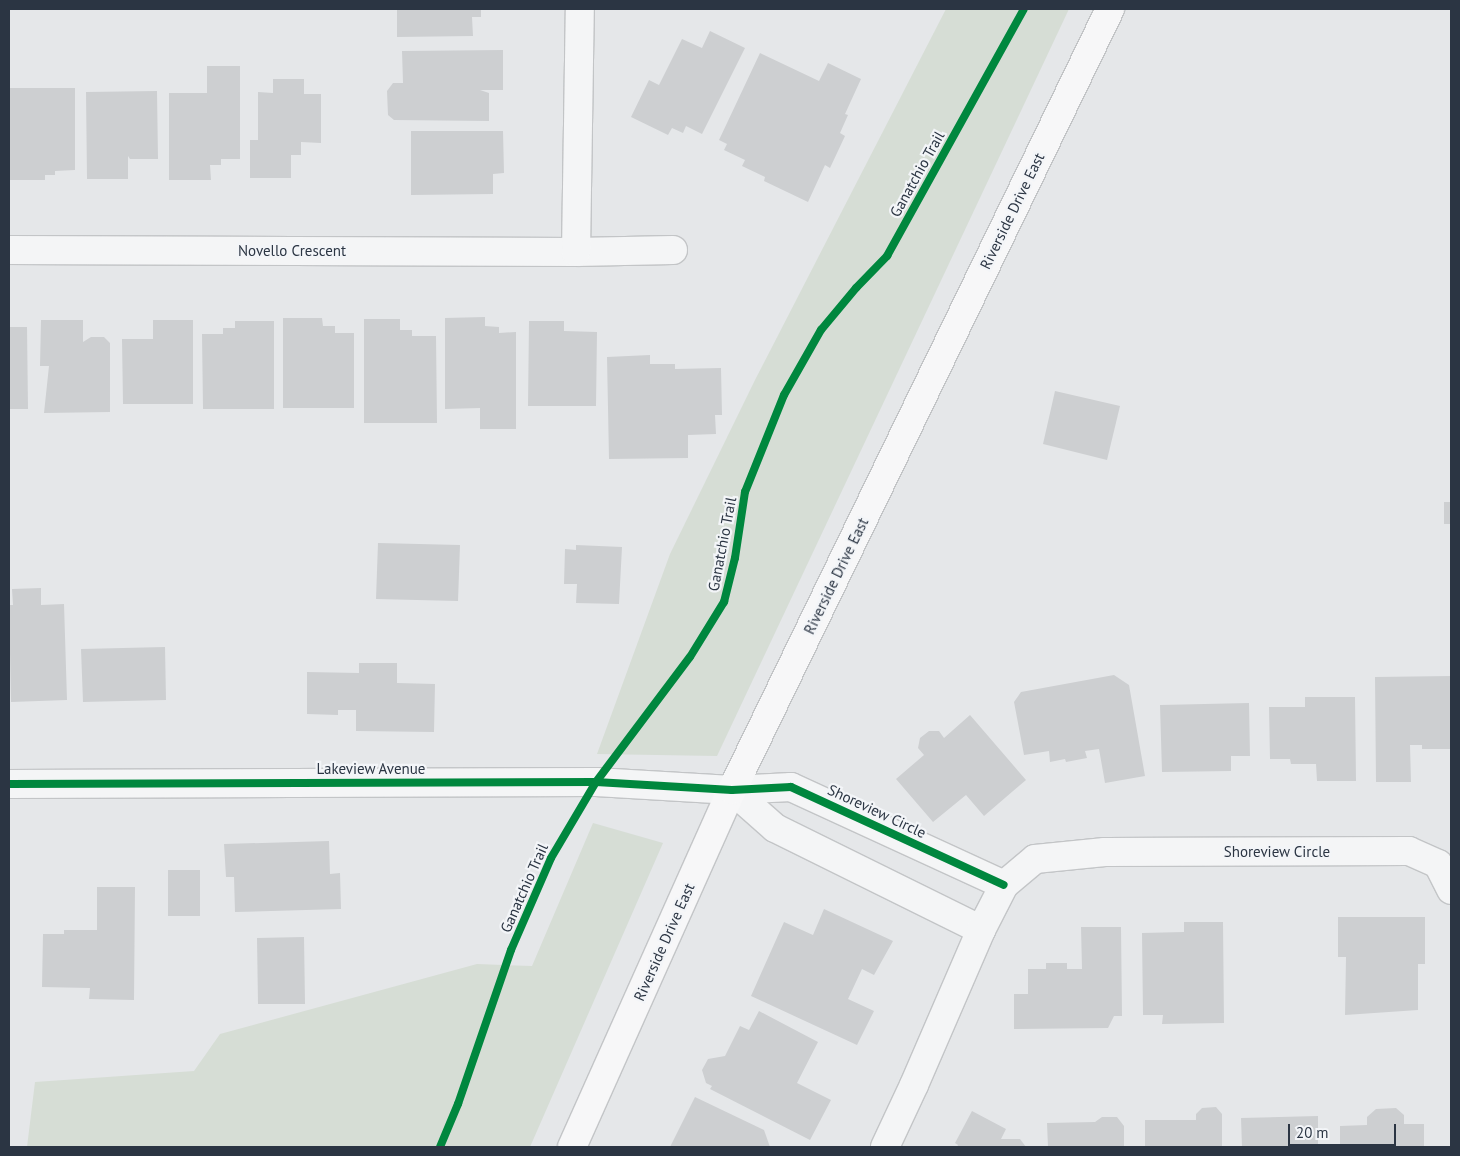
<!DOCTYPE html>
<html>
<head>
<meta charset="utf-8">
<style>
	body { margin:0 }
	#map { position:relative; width:1460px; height:1156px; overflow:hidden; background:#e5e7e9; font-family:"PT Sans",sans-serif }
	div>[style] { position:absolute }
	.green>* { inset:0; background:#d6ddd5 }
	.building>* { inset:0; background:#cdcfd1 }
	.roads { filter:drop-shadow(1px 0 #c3c5c7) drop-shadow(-1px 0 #c3c5c7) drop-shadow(0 1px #c3c5c7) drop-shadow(0 -1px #c3c5c7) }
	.street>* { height:28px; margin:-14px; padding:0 14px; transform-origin:14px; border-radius:14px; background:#f4f5f6 }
	.secondary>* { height:28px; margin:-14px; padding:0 14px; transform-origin:14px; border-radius:14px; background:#f7f7f8 }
	.cycleway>* { height:8px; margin:-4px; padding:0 4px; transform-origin:4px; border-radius:4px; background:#00873e }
	span { translate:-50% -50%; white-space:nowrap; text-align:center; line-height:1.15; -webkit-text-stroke:4.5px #f3f5f8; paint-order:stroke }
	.street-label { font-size:15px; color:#2b3543 }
	.frame { position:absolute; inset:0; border:10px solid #2b3543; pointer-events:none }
	.scale { position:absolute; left:1288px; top:1124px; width:108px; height:22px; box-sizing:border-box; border:2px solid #2b3543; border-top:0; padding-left:6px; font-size:15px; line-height:18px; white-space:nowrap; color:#2b3543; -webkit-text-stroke:4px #f3f5f8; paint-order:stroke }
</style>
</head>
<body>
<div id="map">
	<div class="green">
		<div style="clip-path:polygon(946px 9px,1069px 9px,717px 756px,597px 754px,670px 554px,755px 380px)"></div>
		<div style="clip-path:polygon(593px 823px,663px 843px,530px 1147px,27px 1147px,35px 1082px,194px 1071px,220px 1034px,477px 964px,532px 966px)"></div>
	</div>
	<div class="building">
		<div style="clip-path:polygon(397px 9px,481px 9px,481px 17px,472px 17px,473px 36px,397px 37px)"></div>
		<div style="clip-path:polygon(710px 31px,745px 48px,702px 134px,686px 126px,683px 133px,672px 128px,668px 135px,631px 117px,649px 80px,659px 85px,682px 39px,702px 48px)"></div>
		<div style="clip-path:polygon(503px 50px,503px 90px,480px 90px,489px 93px,489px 121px,394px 120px,388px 115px,387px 91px,393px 83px,403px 83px,402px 51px)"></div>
		<div style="clip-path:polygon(760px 53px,819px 81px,828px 63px,861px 79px,845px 114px,848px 115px,840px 133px,845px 136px,830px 168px,825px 165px,808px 202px,764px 181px,765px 177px,742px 166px,745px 160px,724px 150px,727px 144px,719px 140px)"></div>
		<div style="clip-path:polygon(207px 66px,240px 66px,240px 159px,221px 159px,221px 165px,210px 165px,211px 180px,169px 180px,169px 93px,207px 93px)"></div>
		<div style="clip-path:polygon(273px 79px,304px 79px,304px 94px,321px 94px,321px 143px,301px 142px,301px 155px,291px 155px,291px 178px,250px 178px,250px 140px,258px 140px,258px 92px,273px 93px)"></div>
		<div style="clip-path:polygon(9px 88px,75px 88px,75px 170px,55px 171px,55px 175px,45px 175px,45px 180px,9px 180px)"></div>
		<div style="clip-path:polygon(157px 91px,158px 159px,130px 159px,128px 156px,128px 179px,87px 179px,86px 92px)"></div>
		<div style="clip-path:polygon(411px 131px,503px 131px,504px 173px,493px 174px,493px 194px,411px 195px)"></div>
		<div style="clip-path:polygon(485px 317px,485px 326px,499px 327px,499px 333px,516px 332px,516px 429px,480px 429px,480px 408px,445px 409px,445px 318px)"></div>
		<div style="clip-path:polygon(283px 318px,322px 318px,323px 326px,335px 326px,335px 333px,354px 333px,354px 408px,283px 408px)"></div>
		<div style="clip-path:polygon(364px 319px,400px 319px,400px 330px,412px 330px,412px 336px,436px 336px,437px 423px,364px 423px)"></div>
		<div style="clip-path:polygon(41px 320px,83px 320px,83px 342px,91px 337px,104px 337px,110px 343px,110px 412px,44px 413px,49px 366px,40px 366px)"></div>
		<div style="clip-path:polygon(153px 320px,193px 320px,193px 404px,123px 404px,122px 339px,153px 339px)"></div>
		<div style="clip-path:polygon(235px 321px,274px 321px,274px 409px,203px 409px,202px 334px,223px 334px,223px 328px,235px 328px)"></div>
		<div style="clip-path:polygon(529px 321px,564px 321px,564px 331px,597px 332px,596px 406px,528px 406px)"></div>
		<div style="clip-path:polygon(9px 327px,27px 327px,28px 409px,9px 409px)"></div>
		<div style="clip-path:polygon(650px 355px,650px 364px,675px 364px,675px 369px,721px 368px,722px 415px,715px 415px,716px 434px,688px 435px,688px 458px,609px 459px,607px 357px)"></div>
		<div style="clip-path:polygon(1055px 391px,1120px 406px,1107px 460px,1043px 444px)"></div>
		<div style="clip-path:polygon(1444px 502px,1451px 502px,1451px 524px,1444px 524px)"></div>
		<div style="clip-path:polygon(378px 543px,460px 545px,458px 601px,376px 599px)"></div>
		<div style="clip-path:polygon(576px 545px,622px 547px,619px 604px,576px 603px,577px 584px,564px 584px,565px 549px,576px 550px)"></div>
		<div style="clip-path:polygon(41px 588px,41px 605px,64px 604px,67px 700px,11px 702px,9px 605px,13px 605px,12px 589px)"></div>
		<div style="clip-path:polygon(165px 647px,166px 700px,83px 702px,81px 649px)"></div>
		<div style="clip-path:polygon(359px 663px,397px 663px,397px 683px,435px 684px,434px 732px,356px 731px,356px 710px,338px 710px,338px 715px,307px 714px,307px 672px,359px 673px)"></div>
		<div style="clip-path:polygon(1114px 675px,1129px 685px,1145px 776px,1105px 783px,1099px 749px,1085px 751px,1087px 758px,1066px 762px,1065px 759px,1050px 762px,1049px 751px,1024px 755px,1014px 702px,1021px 692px)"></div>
		<div style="clip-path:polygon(1451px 676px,1451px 749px,1422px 749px,1422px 745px,1410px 745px,1411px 782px,1376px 782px,1375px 677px)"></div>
		<div style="clip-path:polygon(1305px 697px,1355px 697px,1356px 781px,1317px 781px,1316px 764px,1291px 764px,1290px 759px,1270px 759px,1269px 707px,1305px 707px)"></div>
		<div style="clip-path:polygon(1249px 703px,1250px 756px,1231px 756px,1231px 771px,1162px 772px,1160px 705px)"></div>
		<div style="clip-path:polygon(970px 715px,1026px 780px,984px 816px,966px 795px,933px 822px,896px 779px,924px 755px,918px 748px,920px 738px,929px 731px,939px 731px,944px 738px)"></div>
		<div style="clip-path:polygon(329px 841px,330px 874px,340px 873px,341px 909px,235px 912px,234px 877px,226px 877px,224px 844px)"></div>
		<div style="clip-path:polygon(168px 870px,200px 870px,200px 916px,168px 916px)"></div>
		<div style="clip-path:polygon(97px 887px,135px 887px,134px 1000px,89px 999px,90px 988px,42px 987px,43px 934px,64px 934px,64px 930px,97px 930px)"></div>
		<div style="clip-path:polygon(824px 909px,893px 941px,874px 975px,862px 969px,848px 999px,874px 1011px,857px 1045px,751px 996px,784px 922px,813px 935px)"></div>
		<div style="clip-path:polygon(1338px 917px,1425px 917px,1425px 964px,1418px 964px,1418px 1010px,1345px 1015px,1346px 957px,1338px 957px)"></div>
		<div style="clip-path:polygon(1184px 922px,1223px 922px,1224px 1023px,1162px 1024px,1163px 1015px,1143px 1015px,1142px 933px,1184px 932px)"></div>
		<div style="clip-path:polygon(1081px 927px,1121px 927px,1122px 1016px,1114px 1016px,1108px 1028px,1014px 1029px,1014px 994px,1028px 994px,1028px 969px,1046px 969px,1046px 963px,1067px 963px,1067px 969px,1082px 969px)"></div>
		<div style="clip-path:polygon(304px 937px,305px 1004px,258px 1004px,257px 938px)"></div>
		<div style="clip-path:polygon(759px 1011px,818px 1042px,797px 1083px,831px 1100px,810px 1140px,710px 1089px,712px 1086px,706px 1083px,702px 1070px,708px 1059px,725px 1056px,740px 1026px,749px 1030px)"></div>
		<div style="clip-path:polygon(695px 1097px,764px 1130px,770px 1147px,670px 1147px)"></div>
		<div style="clip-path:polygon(1216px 1107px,1222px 1114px,1222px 1147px,1145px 1147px,1145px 1120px,1196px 1120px,1196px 1114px,1202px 1108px)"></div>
		<div style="clip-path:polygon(1396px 1108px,1404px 1115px,1404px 1124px,1424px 1124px,1424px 1147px,1340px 1147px,1340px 1126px,1367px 1125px,1367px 1117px,1376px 1109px)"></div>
		<div style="clip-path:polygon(972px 1111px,1006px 1129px,1001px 1139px,1020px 1139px,1026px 1147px,957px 1147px,958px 1145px,955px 1143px)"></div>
		<div style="clip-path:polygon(1318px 1116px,1318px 1147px,1242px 1147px,1241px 1118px)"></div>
		<div style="clip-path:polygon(1102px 1117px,1117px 1117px,1124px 1126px,1124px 1147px,1048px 1147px,1047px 1123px,1095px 1122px)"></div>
	</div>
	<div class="roads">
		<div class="street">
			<div style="left:9px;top:250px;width:567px;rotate:0.2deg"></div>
			<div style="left:576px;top:252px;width:97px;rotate:-1.2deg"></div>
			<div style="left:576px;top:252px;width:243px;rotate:-89.1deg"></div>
			<div style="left:9px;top:784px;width:587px;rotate:-0.2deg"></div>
			<div style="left:596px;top:782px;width:136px;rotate:3.4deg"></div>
			<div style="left:732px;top:790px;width:59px;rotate:-2.9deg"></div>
			<div style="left:791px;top:787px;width:234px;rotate:24.7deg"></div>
			<div style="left:732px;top:790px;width:57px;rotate:41.5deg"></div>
			<div style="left:775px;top:828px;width:230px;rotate:26.3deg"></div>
			<div style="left:885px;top:1147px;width:68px;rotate:-64.9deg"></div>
			<div style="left:914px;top:1085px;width:169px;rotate:-66.6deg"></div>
			<div style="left:981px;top:930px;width:51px;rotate:-62.9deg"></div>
			<div style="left:1004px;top:885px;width:40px;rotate:-40deg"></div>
			<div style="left:1035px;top:859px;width:70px;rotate:-5.7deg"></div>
			<div style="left:1105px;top:852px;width:304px;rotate:-0.2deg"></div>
			<div style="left:1409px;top:851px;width:32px;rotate:24deg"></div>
			<div style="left:1438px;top:864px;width:29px;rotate:63deg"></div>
		</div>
		<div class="secondary">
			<div style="left:572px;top:1147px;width:391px;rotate:-65.9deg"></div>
			<div style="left:732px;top:790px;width:868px;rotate:-64.17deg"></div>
		</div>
	</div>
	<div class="cycleway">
		<div style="left:9px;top:784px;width:587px;rotate:-0.2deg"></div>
		<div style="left:596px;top:782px;width:136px;rotate:3.4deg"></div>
		<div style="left:732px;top:790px;width:59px;rotate:-2.9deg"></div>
		<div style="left:791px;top:787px;width:234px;rotate:24.7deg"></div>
		<div style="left:440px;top:1147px;width:47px;rotate:-67.3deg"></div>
		<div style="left:458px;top:1104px;width:163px;rotate:-71deg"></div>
		<div style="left:511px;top:950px;width:100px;rotate:-66.5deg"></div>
		<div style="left:551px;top:858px;width:88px;rotate:-59.4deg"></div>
		<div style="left:596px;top:782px;width:156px;rotate:-53.1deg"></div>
		<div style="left:690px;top:657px;width:65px;rotate:-58.3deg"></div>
		<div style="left:724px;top:602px;width:45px;rotate:-76deg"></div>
		<div style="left:735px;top:558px;width:67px;rotate:-81.4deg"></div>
		<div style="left:745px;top:492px;width:105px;rotate:-68.1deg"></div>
		<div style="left:784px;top:395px;width:75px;rotate:-60.4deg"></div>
		<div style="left:821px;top:330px;width:55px;rotate:-50.2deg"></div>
		<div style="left:856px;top:288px;width:45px;rotate:-45.9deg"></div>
		<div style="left:887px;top:256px;width:282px;rotate:-61deg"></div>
	</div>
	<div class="street-label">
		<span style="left:917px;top:174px;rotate:-61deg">Ganatchio Trail</span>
		<span style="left:1012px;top:211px;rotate:-64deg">Riverside Drive East</span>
		<span style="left:292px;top:251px">Novello Crescent</span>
		<span style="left:722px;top:544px;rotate:-79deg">Ganatchio Trail</span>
		<span style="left:836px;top:576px;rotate:-64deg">Riverside Drive East</span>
		<span style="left:371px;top:769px">Lakeview Avenue</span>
		<span style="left:877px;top:811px;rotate:25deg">Shoreview Circle</span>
		<span style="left:1277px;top:852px">Shoreview Circle</span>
		<span style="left:524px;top:888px;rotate:-66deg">Ganatchio Trail</span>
		<span style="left:664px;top:942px;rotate:-66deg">Riverside Drive East</span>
	</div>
	<div class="frame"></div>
	<div class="scale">20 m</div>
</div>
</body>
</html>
